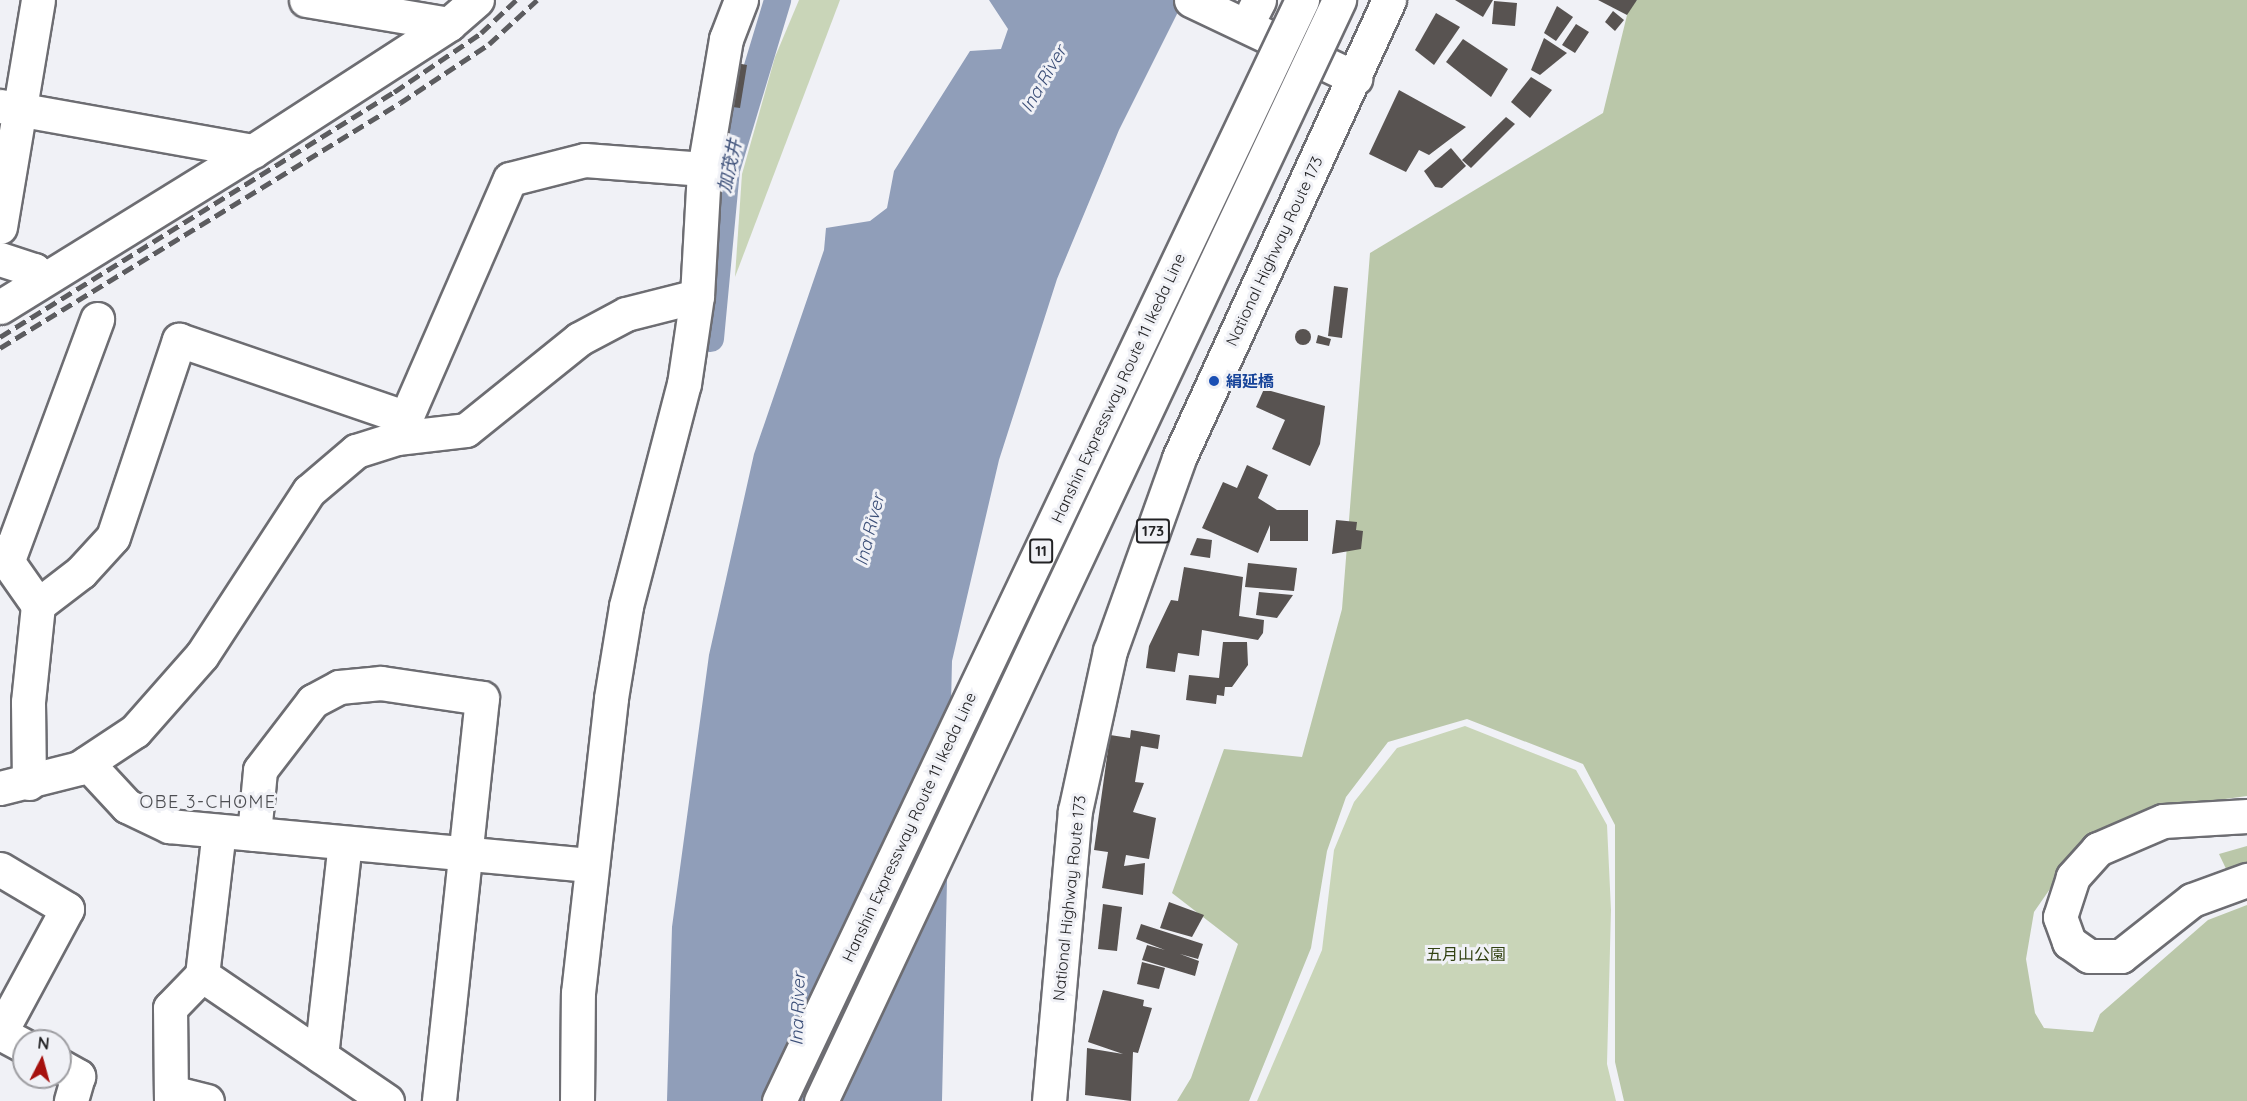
<!DOCTYPE html>
<html>
<head>
<meta charset="utf-8">
<style>
	body { margin:0 }
	#map { position:relative; width:2247px; height:1101px; overflow:hidden; background:#f0f1f6; font-family:Quicksand,"Noto Sans JP",sans-serif }
	div>[style] { position:absolute }
	.green>* { inset:0; background:#c9d5b8 }
	.forest>* { inset:0; background:#bac7a9 }
	.water>* { inset:0; background:#909eb9 }
	.canal>* { height:27px; margin:-13.5px; padding:0 13.5px; transform-origin:13.5px; border-radius:13.5px; background:#909eb9 }
	.building>* { inset:0; background:#585351 }
	.round { border-radius:50% }
	.roads { filter:drop-shadow(2px 0 #6d6d72) drop-shadow(-2px 0 #6d6d72) drop-shadow(0 2px #6d6d72) drop-shadow(0 -2px #6d6d72) }
	.minor>* { height:33px; margin:-16.5px; padding:0 16.5px; transform-origin:16.5px; border-radius:16.5px; background:#fff }
	.major>* { height:33px; margin:-16.5px; padding:0 16.5px; transform-origin:16.5px; border-radius:16.5px; background:#fff }
	.highway>* { height:33px; margin:-16.5px; padding:0 16.5px; transform-origin:16.5px; border-radius:16.5px; background:#fff }
	.rail>* { height:4.5px; margin-top:-2.25px; transform-origin:0; background:repeating-linear-gradient(90deg,#5c5c5f 0 12px,transparent 0 18px) }
	.bridges { filter:drop-shadow(2px 0 #6d6d72) drop-shadow(-2px 0 #6d6d72) drop-shadow(0 2px #6d6d72) drop-shadow(0 -2px #6d6d72) }
	.highway-bridge>* { height:33px; margin:-16.5px; padding:0 16.5px; transform-origin:16.5px; border-radius:16.5px; background:#fff }
	.dots>* { width:16px; height:16px; translate:-50% -50%; box-sizing:border-box; border:3px solid #f0f1f6; border-radius:50% }
	span { translate:-50% -50%; white-space:nowrap; text-align:center; line-height:1.15; -webkit-text-stroke:6px #f0f1f6; paint-order:stroke }
	.shield-label span { padding:2px 4px; background:#f0f1f6; border:2px solid; border-radius:4px; -webkit-text-stroke-width:0 }
	.shield-label { font-size:15px; color:#222224; font-weight:700 }
	.street-label { font-size:16px; color:#222224 }
	.transit-label { font-size:16px; color:#164399; font-weight:700 }
	.left { translate:0 -50%; text-align:left }
	.park-label { font-size:16px; color:#324212 }
	.water-label { font-size:18px; color:#3c4f78; font-style:italic }
	.neighbourhood-label { font-size:18px; color:#4d4e52; letter-spacing:1.5px }
	.north { position:absolute; left:12px; top:1029px; width:60px; height:60px; box-sizing:border-box; background:#f0f1f6; border:2px solid #9e9ea2; border-radius:50%; rotate:6deg; font-size:16px; font-weight:700; line-height:24px; text-align:center; color:#222224 }
	.north::after { content:''; display:block; margin:auto; width:21px; height:27px; background:#a6110e; clip-path:polygon(50% 0,100% 100%,50% 72%,0 100%) }
</style>
</head>
<body>
<div id="map">
	<div class="green">
		<div style="clip-path:polygon(799px 0,840px 0,735px 277px,742px 174px,775px 57px)"></div>
		<div style="clip-path:polygon(1465px 726px,1576px 770px,1607px 825px,1611px 910px,1607px 1064px,1616px 1101px,1257px 1101px,1322px 950px,1334px 850px,1354px 802px,1397px 748px)"></div>
	</div>
	<div class="forest">
		<div style="clip-path:polygon(1637px 0,2247px 0,2247px 796px,2152px 809px,2061px 873px,2034px 912px,2026px 959px,2035px 1013px,2044px 1028px,2093px 1032px,2100px 1014px,2208px 920px,2247px 905px,2247px 1101px,1624px 1101px,1615px 1062px,1615px 825px,1583px 764px,1467px 719px,1388px 742px,1346px 797px,1327px 851px,1311px 948px,1249px 1101px,1177px 1101px,1191px 1078px,1238px 944px,1172px 893px,1224px 749px,1302px 757px,1342px 609px,1370px 253px,1603px 113px,1629px 7px)"></div>
		<div style="clip-path:polygon(2247px 846px,2247px 865px,2229px 875px,2219px 854px)"></div>
	</div>
	<div class="water">
		<div style="clip-path:polygon(989px 0,1184px 0,1119px 130px,1057px 279px,999px 460px,952px 661px,942px 1101px,667px 1101px,672px 927px,709px 655px,754px 454px,824px 250px,826px 228px,870px 221px,887px 208px,894px 171px,970px 51px,1001px 49px,1008px 29px)"></div>
	</div>
	<div class="canal">
		<div style="left:710px;top:338px;width:170px;rotate:-84.6deg"></div>
		<div style="left:726px;top:169px;width:177px;rotate:-73.2deg"></div>
	</div>
	<div class="building">
		<div style="clip-path:polygon(1455px 0,1493px 0,1483px 17px)"></div>
		<div style="clip-path:polygon(1598px 0,1637px 0,1627px 15px)"></div>
		<div style="clip-path:polygon(1494px 1px,1517px 3px,1515px 26px,1492px 24px)"></div>
		<div style="clip-path:polygon(1557px 6px,1573px 17px,1556px 41px,1544px 33px)"></div>
		<div style="clip-path:polygon(1613px 11px,1624px 20px,1615px 31px,1605px 22px)"></div>
		<div style="clip-path:polygon(1436px 13px,1460px 27px,1434px 65px,1415px 50px)"></div>
		<div style="clip-path:polygon(1576px 24px,1589px 32px,1575px 53px,1562px 45px)"></div>
		<div style="clip-path:polygon(1544px 38px,1567px 53px,1540px 75px,1531px 70px)"></div>
		<div style="clip-path:polygon(1463px 39px,1508px 69px,1491px 97px,1446px 62px)"></div>
		<div style="clip-path:polygon(731px 62px,747px 65px,740px 108px,725px 106px)"></div>
		<div style="clip-path:polygon(1531px 77px,1552px 90px,1530px 118px,1511px 102px)"></div>
		<div style="clip-path:polygon(1399px 90px,1466px 127px,1429px 155px,1419px 150px,1406px 172px,1369px 154px)"></div>
		<div style="clip-path:polygon(1506px 117px,1515px 124px,1471px 168px,1462px 160px)"></div>
		<div style="clip-path:polygon(1451px 148px,1466px 166px,1442px 188px,1435px 187px,1424px 171px)"></div>
		<div style="clip-path:polygon(1334px 286px,1348px 288px,1342px 338px,1328px 336px)"></div>
		<div class="round" style="left:1295px;top:329px;width:16px;height:16px"></div>
		<div style="clip-path:polygon(1318px 335px,1331px 339px,1329px 346px,1316px 343px)"></div>
		<div style="clip-path:polygon(1264px 389px,1325px 406px,1320px 444px,1310px 466px,1272px 449px,1285px 420px,1256px 407px)"></div>
		<div style="clip-path:polygon(1247px 465px,1268px 475px,1258px 498px,1277px 510px,1308px 510px,1308px 541px,1270px 541px,1270px 525px,1258px 553px,1202px 528px,1223px 482px,1237px 488px)"></div>
		<div style="clip-path:polygon(1336px 520px,1357px 522px,1356px 530px,1363px 531px,1361px 549px,1332px 554px)"></div>
		<div style="clip-path:polygon(1197px 538px,1212px 540px,1210px 558px,1190px 555px)"></div>
		<div style="clip-path:polygon(1248px 563px,1297px 568px,1294px 591px,1245px 587px)"></div>
		<div style="clip-path:polygon(1184px 567px,1243px 577px,1239px 616px,1264px 620px,1263px 633px,1258px 640px,1202px 630px,1199px 656px,1178px 653px,1175px 672px,1146px 668px,1149px 646px,1171px 600px,1178px 601px)"></div>
		<div style="clip-path:polygon(1259px 592px,1293px 595px,1277px 618px,1256px 615px)"></div>
		<div style="clip-path:polygon(1223px 642px,1247px 642px,1248px 665px,1232px 687px,1225px 687px,1224px 696px,1217px 695px,1216px 704px,1186px 700px,1189px 675px,1219px 678px)"></div>
		<div style="clip-path:polygon(1131px 730px,1160px 735px,1158px 749px,1141px 746px,1135px 782px,1144px 783px,1133px 812px,1156px 818px,1149px 859px,1126px 855px,1124px 866px,1145px 863px,1143px 895px,1102px 888px,1108px 852px,1094px 850px,1110px 735px,1130px 738px)"></div>
		<div style="clip-path:polygon(1169px 902px,1204px 915px,1192px 937px,1160px 928px)"></div>
		<div style="clip-path:polygon(1103px 904px,1122px 907px,1117px 951px,1098px 949px)"></div>
		<div style="clip-path:polygon(1141px 924px,1203px 944px,1198px 959px,1180px 954px,1199px 961px,1195px 976px,1142px 960px,1147px 945px,1165px 950px,1136px 939px)"></div>
		<div style="clip-path:polygon(1142px 962px,1165px 968px,1159px 989px,1137px 984px)"></div>
		<div style="clip-path:polygon(1103px 990px,1144px 1000px,1143px 1006px,1152px 1008px,1138px 1053px,1133px 1052px,1131px 1101px,1085px 1095px,1087px 1048px,1123px 1054px,1088px 1042px)"></div>
	</div>
	<div class="roads">
		<div class="minor">
			<div style="left:306px;top:0;width:145px;rotate:9.5deg"></div>
			<div style="left:1254px;top:10px;width:11px;rotate:-63deg"></div>
			<div style="left:0;top:106px;width:257px;rotate:10.1deg"></div>
			<div style="left:0;top:227px;width:230px;rotate:-80.5deg"></div>
			<div style="left:0;top:259px;width:36px;rotate:18deg"></div>
			<div style="left:34px;top:270px;width:12px;rotate:55deg"></div>
			<div style="left:0;top:307px;width:297px;rotate:-31.7deg"></div>
			<div style="left:253px;top:151px;width:234px;rotate:-32.9deg"></div>
			<div style="left:449px;top:24px;width:37px;rotate:-41deg"></div>
			<div style="left:398px;top:436px;width:280px;rotate:-66.5deg"></div>
			<div style="left:510px;top:179px;width:77px;rotate:-14.2deg"></div>
			<div style="left:585px;top:160px;width:119px;rotate:4.3deg"></div>
			<div style="left:0;top:551px;width:66px;rotate:54.9deg"></div>
			<div style="left:38px;top:605px;width:98px;rotate:95.9deg"></div>
			<div style="left:28px;top:702px;width:81px;rotate:89.3deg"></div>
			<div style="left:8px;top:560px;width:257px;rotate:-69.7deg"></div>
			<div style="left:38px;top:605px;width:54px;rotate:-37.5deg"></div>
			<div style="left:81px;top:572px;width:47px;rotate:-47.6deg"></div>
			<div style="left:113px;top:537px;width:208px;rotate:-71.5deg"></div>
			<div style="left:179px;top:340px;width:241px;rotate:18.9deg"></div>
			<div style="left:87px;top:763px;width:59px;rotate:47.1deg"></div>
			<div style="left:127px;top:806px;width:47px;rotate:25.5deg"></div>
			<div style="left:169px;top:826px;width:422px;rotate:5.3deg"></div>
			<div style="left:0;top:788px;width:81px;rotate:-14.2deg"></div>
			<div style="left:79px;top:768px;width:67px;rotate:-33.5deg"></div>
			<div style="left:135px;top:731px;width:101px;rotate:-48.6deg"></div>
			<div style="left:202px;top:655px;width:196px;rotate:-56.9deg"></div>
			<div style="left:309px;top:491px;width:62px;rotate:-40.4deg"></div>
			<div style="left:356px;top:451px;width:43px;rotate:-17.6deg"></div>
			<div style="left:397px;top:438px;width:69px;rotate:-6.6deg"></div>
			<div style="left:466px;top:430px;width:145px;rotate:-38.8deg"></div>
			<div style="left:579px;top:339px;width:53px;rotate:-28deg"></div>
			<div style="left:626px;top:314px;width:73px;rotate:-14.2deg"></div>
			<div style="left:2247px;top:816px;width:84px;rotate:176.6deg"></div>
			<div style="left:2163px;top:821px;width:71px;rotate:156.7deg"></div>
			<div style="left:2098px;top:849px;width:38px;rotate:132deg"></div>
			<div style="left:2073px;top:877px;width:42px;rotate:108deg"></div>
			<div style="left:2060px;top:917px;width:27px;rotate:70deg"></div>
			<div style="left:2069px;top:942px;width:24px;rotate:35deg"></div>
			<div style="left:2089px;top:956px;width:32px"></div>
			<div style="left:2121px;top:956px;width:90px;rotate:-38.3deg"></div>
			<div style="left:2192px;top:900px;width:59px;rotate:-20deg"></div>
			<div style="left:254px;top:834px;width:64px;rotate:-84.6deg"></div>
			<div style="left:260px;top:770px;width:87px;rotate:-52.5deg"></div>
			<div style="left:313px;top:701px;width:30px;rotate:-28deg"></div>
			<div style="left:339px;top:687px;width:42px;rotate:-5.4deg"></div>
			<div style="left:381px;top:683px;width:102px;rotate:8.4deg"></div>
			<div style="left:482px;top:698px;width:405px;rotate:96.1deg"></div>
			<div style="left:0;top:869px;width:78px;rotate:30.8deg"></div>
			<div style="left:67px;top:909px;width:141px;rotate:118.4deg"></div>
			<div style="left:202px;top:975px;width:224px;rotate:34.3deg"></div>
			<div style="left:0;top:1033px;width:27px;rotate:28deg"></div>
			<div style="left:321px;top:1056px;width:214px;rotate:-83.6deg"></div>
			<div style="left:60px;top:1066px;width:21px;rotate:29deg"></div>
			<div style="left:78px;top:1076px;width:26px;rotate:106deg"></div>
			<div style="left:171px;top:1092px;width:37px;rotate:14deg"></div>
			<div style="left:171px;top:1101px;width:93px;rotate:-90.6deg"></div>
			<div style="left:170px;top:1008px;width:46px;rotate:-45.9deg"></div>
			<div style="left:202px;top:975px;width:145px;rotate:-83.3deg"></div>
			<div style="left:577px;top:1101px;width:108px;rotate:-89.5deg"></div>
			<div style="left:578px;top:993px;width:297px;rotate:-83.6deg"></div>
			<div style="left:611px;top:698px;width:93px;rotate:-80.7deg"></div>
			<div style="left:626px;top:606px;width:229px;rotate:-75.4deg"></div>
			<div style="left:684px;top:384px;width:89px;rotate:-81.6deg"></div>
			<div style="left:697px;top:296px;width:127px;rotate:-86.8deg"></div>
			<div style="left:704px;top:169px;width:132px;rotate:-80.4deg"></div>
			<div style="left:726px;top:39px;width:42px;rotate:-69deg"></div>
		</div>
		<div class="major">
			<div style="left:1191px;top:0;width:182px;rotate:25.4deg"></div>
		</div>
		<div class="highway">
			<div style="left:1049px;top:1101px;width:291px;rotate:-84.9deg"></div>
			<div style="left:1075px;top:811px;width:164px;rotate:-77.7deg"></div>
			<div style="left:1110px;top:651px;width:205px;rotate:-70.3deg"></div>
			<div style="left:1179px;top:458px;width:504px;rotate:-65.37deg"></div>
		</div>
	</div>
	<div class="rail">
		<div style="left:0;top:337px;width:464px;rotate:-31.9deg"></div>
		<div style="left:394px;top:92px;width:105px;rotate:-34.1deg"></div>
		<div style="left:481px;top:33px;width:48px;rotate:-43.3deg"></div>
		<div style="left:0;top:348px;width:469px;rotate:-31.5deg"></div>
		<div style="left:400px;top:103px;width:107px;rotate:-33.5deg"></div>
		<div style="left:489px;top:44px;width:65px;rotate:-42.5deg"></div>
	</div>
	<div class="bridges">
		<div class="highway-bridge">
			<div style="left:779px;top:1101px;width:1219px;rotate:-64.59deg"></div>
			<div style="left:821px;top:1101px;width:1217px;rotate:-64.8deg"></div>
		</div>
	</div>
	<div class="dots">
		<div style="left:1214px;top:381px;background:#1a4fb4"></div>
	</div>
	<div class="shield-label">
		<span style="left:1153px;top:531px">173</span>
		<span style="left:1041px;top:551px">11</span>
	</div>
	<div class="street-label">
		<span style="left:1274px;top:251px;rotate:-65deg">National Highway Route 173</span>
		<span style="left:1118px;top:388px;rotate:-65deg">Hanshin Expressway Route 11 Ikeda Line</span>
		<span style="left:909px;top:827px;rotate:-65deg">Hanshin Expressway Route 11 Ikeda Line</span>
		<span style="left:1069px;top:898px;rotate:-84deg">National Highway Route 173</span>
	</div>
	<div class="transit-label">
		<span class="left" style="left:1226px;top:381px">絹延橋</span>
	</div>
	<div class="park-label">
		<span style="left:1466px;top:954px">五月山公園</span>
	</div>
	<div class="water-label">
		<span style="left:1044px;top:79px;rotate:-60deg">Ina River</span>
		<span style="left:730px;top:166px;rotate:-78deg">加茂井</span>
		<span style="left:870px;top:530px;rotate:-76deg">Ina River</span>
		<span style="left:798px;top:1009px;rotate:-88deg">Ina River</span>
	</div>
	<div class="neighbourhood-label">
		<span style="left:208px;top:802px">OBE 3-CHOME</span>
	</div>
	<div class="north">N</div>
</div>
</body>
</html>
